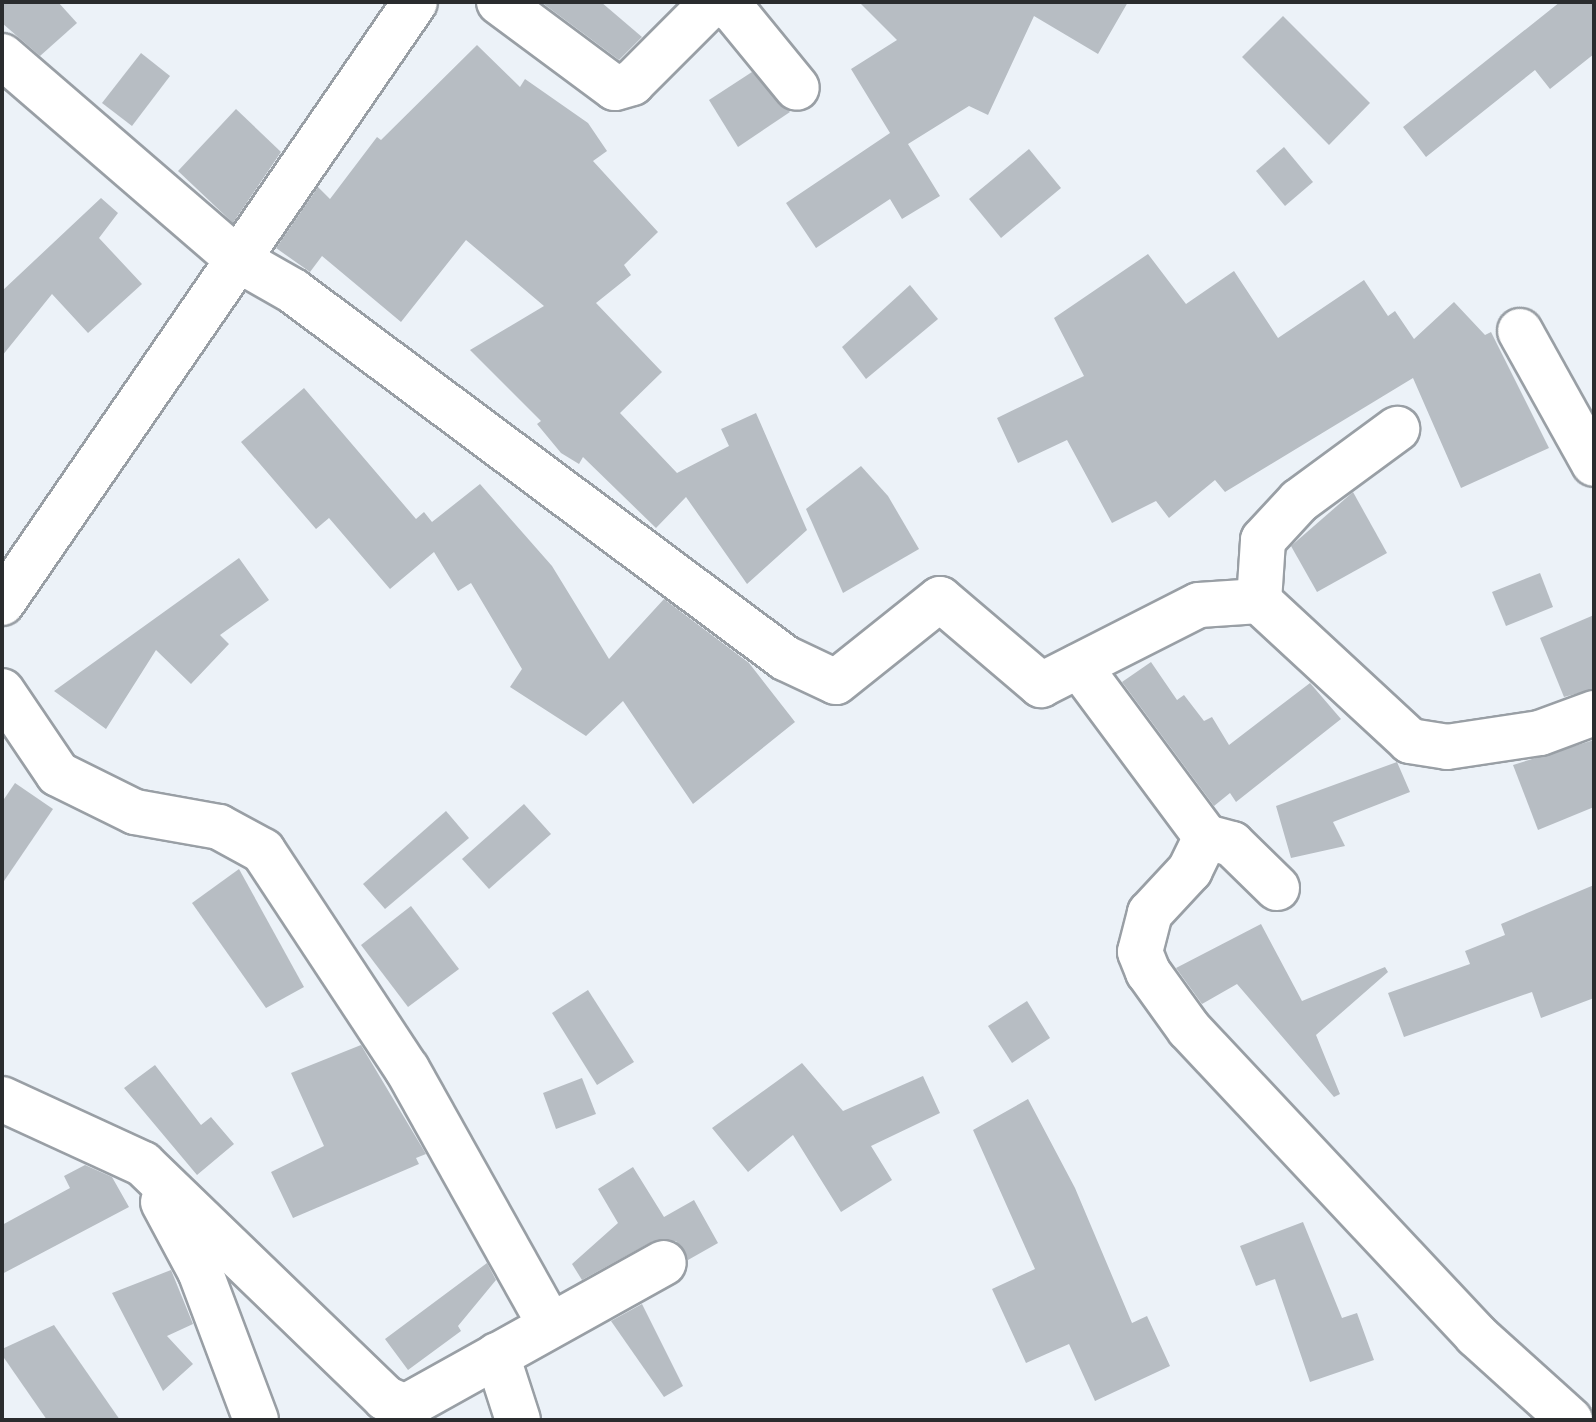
<!DOCTYPE html>
<html>
<head>
<meta charset="utf-8">
<style>
	body { margin:0 }
	#map { position:relative; width:1596px; height:1422px; overflow:hidden; background:#ecf2f8; font-family:Cabin,sans-serif }
	div>[style] { position:absolute }
	.building>* { inset:0; background:#b7bdc3 }
	.roads { filter:drop-shadow(2px 0 #999fa5) drop-shadow(-2px 0 #999fa5) drop-shadow(0 2px #999fa5) drop-shadow(0 -2px #999fa5) }
	.minor>* { height:44px; margin:-22px; padding:0 22px; transform-origin:22px; border-radius:22px; background:#fff }
	span { translate:-50% -50%; white-space:nowrap; text-align:center; line-height:1.15; -webkit-text-stroke:8px #fefefe; paint-order:stroke }
	.frame { position:absolute; inset:0; border:4px solid #2a2c2e; pointer-events:none }
</style>
</head>
<body>
<div id="map">
	<div class="building">
		<div style="clip-path:polygon(2px 2px,58px 2px,77px 23px,40px 56px,2px 23px)"></div>
		<div style="clip-path:polygon(541px 2px,601px 2px,642px 37px,619px 60px)"></div>
		<div style="clip-path:polygon(859px 2px,1128px 2px,1098px 54px,1034px 16px,988px 115px,969px 106px,908px 144px,940px 196px,902px 219px,890px 199px,816px 248px,786px 203px,890px 133px,851px 69px,897px 40px)"></div>
		<div style="clip-path:polygon(1560px 2px,1594px 2px,1594px 54px,1550px 89px,1535px 70px,1426px 157px,1403px 127px)"></div>
		<div style="clip-path:polygon(1283px 16px,1370px 103px,1329px 145px,1242px 57px)"></div>
		<div style="clip-path:polygon(477px 45px,520px 87px,525px 79px,588px 123px,607px 151px,593px 161px,658px 232px,624px 265px,631px 275px,596px 303px,662px 372px,620px 413px,677px 473px,729px 446px,721px 429px,756px 413px,807px 530px,747px 584px,686px 497px,656px 528px,583px 457px,579px 464px,561px 453px,537px 424px,541px 421px,470px 350px,544px 306px,466px 240px,401px 322px,322px 256px,310px 272px,276px 248px,318px 187px,330px 199px,377px 137px,381px 140px)"></div>
		<div style="clip-path:polygon(141px 53px,170px 76px,132px 126px,102px 103px)"></div>
		<div style="clip-path:polygon(752px 72px,790px 112px,738px 147px,709px 100px)"></div>
		<div style="clip-path:polygon(236px 109px,281px 152px,233px 223px,178px 171px)"></div>
		<div style="clip-path:polygon(1284px 147px,1313px 182px,1285px 206px,1256px 171px)"></div>
		<div style="clip-path:polygon(1029px 149px,1061px 188px,1001px 238px,969px 199px)"></div>
		<div style="clip-path:polygon(101px 198px,118px 213px,99px 238px,142px 284px,88px 333px,52px 294px,2px 356px,2px 291px)"></div>
		<div style="clip-path:polygon(1148px 254px,1186px 304px,1234px 271px,1278px 338px,1364px 280px,1388px 316px,1395px 311px,1414px 339px,1454px 302px,1485px 335px,1491px 332px,1549px 448px,1461px 488px,1413px 378px,1225px 492px,1215px 480px,1169px 518px,1156px 501px,1112px 523px,1067px 440px,1018px 463px,997px 418px,1084px 376px,1054px 318px)"></div>
		<div style="clip-path:polygon(910px 285px,938px 319px,866px 379px,842px 347px)"></div>
		<div style="clip-path:polygon(304px 388px,416px 519px,424px 512px,432px 522px,480px 484px,552px 566px,609px 659px,664px 599px,749px 663px,795px 722px,693px 804px,623px 701px,586px 736px,510px 687px,522px 669px,471px 583px,458px 591px,434px 552px,390px 589px,329px 518px,316px 529px,241px 442px)"></div>
		<div style="clip-path:polygon(861px 466px,888px 496px,919px 549px,843px 593px,806px 509px)"></div>
		<div style="clip-path:polygon(1353px 492px,1387px 553px,1317px 592px,1291px 546px)"></div>
		<div style="clip-path:polygon(239px 558px,269px 600px,220px 635px,229px 644px,191px 684px,156px 650px,106px 729px,54px 691px)"></div>
		<div style="clip-path:polygon(1540px 573px,1553px 607px,1506px 626px,1492px 592px)"></div>
		<div style="clip-path:polygon(1594px 615px,1594px 689px,1564px 697px,1540px 638px)"></div>
		<div style="clip-path:polygon(1151px 662px,1177px 700px,1184px 695px,1204px 721px,1212px 717px,1229px 745px,1310px 683px,1341px 719px,1236px 802px,1230px 793px,1214px 806px,1122px 682px)"></div>
		<div style="clip-path:polygon(1594px 740px,1594px 807px,1538px 830px,1513px 765px)"></div>
		<div style="clip-path:polygon(1397px 762px,1410px 792px,1333px 822px,1345px 846px,1291px 858px,1276px 806px)"></div>
		<div style="clip-path:polygon(15px 783px,53px 809px,2px 884px,2px 802px)"></div>
		<div style="clip-path:polygon(524px 804px,551px 834px,489px 889px,462px 859px)"></div>
		<div style="clip-path:polygon(446px 811px,469px 838px,385px 909px,363px 884px)"></div>
		<div style="clip-path:polygon(239px 869px,304px 987px,266px 1008px,192px 903px)"></div>
		<div style="clip-path:polygon(1594px 885px,1594px 998px,1541px 1018px,1532px 992px,1404px 1037px,1388px 993px,1470px 964px,1465px 951px,1505px 935px,1501px 924px)"></div>
		<div style="clip-path:polygon(411px 906px,459px 969px,408px 1007px,361px 945px)"></div>
		<div style="clip-path:polygon(1261px 924px,1302px 1001px,1385px 967px,1388px 972px,1316px 1035px,1340px 1094px,1334px 1097px,1237px 984px,1202px 1004px,1176px 968px)"></div>
		<div style="clip-path:polygon(588px 990px,634px 1062px,597px 1085px,552px 1013px)"></div>
		<div style="clip-path:polygon(1027px 1001px,1050px 1038px,1012px 1063px,988px 1026px)"></div>
		<div style="clip-path:polygon(361px 1045px,426px 1154px,416px 1158px,419px 1164px,293px 1218px,271px 1172px,324px 1146px,291px 1073px)"></div>
		<div style="clip-path:polygon(802px 1063px,843px 1111px,923px 1076px,940px 1113px,871px 1146px,892px 1180px,841px 1212px,793px 1135px,748px 1172px,712px 1128px)"></div>
		<div style="clip-path:polygon(155px 1065px,201px 1125px,211px 1117px,234px 1144px,197px 1175px,124px 1088px)"></div>
		<div style="clip-path:polygon(582px 1078px,596px 1114px,556px 1129px,543px 1093px)"></div>
		<div style="clip-path:polygon(1028px 1099px,1075px 1188px,1132px 1323px,1147px 1316px,1170px 1366px,1095px 1401px,1069px 1344px,1026px 1363px,992px 1289px,1035px 1269px,973px 1130px)"></div>
		<div style="clip-path:polygon(85px 1165px,112px 1177px,129px 1207px,2px 1274px,2px 1225px,70px 1188px,64px 1176px)"></div>
		<div style="clip-path:polygon(633px 1167px,664px 1217px,694px 1200px,718px 1243px,688px 1260px,676px 1241px,653px 1241px,582px 1280px,572px 1264px,618px 1223px,598px 1189px)"></div>
		<div style="clip-path:polygon(1303px 1222px,1342px 1318px,1357px 1313px,1374px 1360px,1310px 1382px,1275px 1279px,1256px 1286px,1240px 1246px)"></div>
		<div style="clip-path:polygon(487px 1263px,496px 1280px,458px 1326px,461px 1331px,408px 1370px,385px 1339px)"></div>
		<div style="clip-path:polygon(171px 1270px,193px 1324px,167px 1336px,193px 1364px,163px 1391px,112px 1293px)"></div>
		<div style="clip-path:polygon(642px 1304px,683px 1386px,664px 1397px,611px 1321px)"></div>
		<div style="clip-path:polygon(54px 1325px,120px 1420px,47px 1420px,2px 1355px,2px 1349px)"></div>
	</div>
	<div class="roads">
		<div class="minor">
			<div style="left:499px;top:2px;width:144px;rotate:36.6deg"></div>
			<div style="left:615px;top:88px;width:18px;rotate:-16deg"></div>
			<div style="left:632px;top:83px;width:109px;rotate:-45deg"></div>
			<div style="left:709px;top:6px;width:11px;rotate:-15deg"></div>
			<div style="left:720px;top:3px;width:16px;rotate:30deg"></div>
			<div style="left:734px;top:11px;width:99px;rotate:50.7deg"></div>
			<div style="left:2px;top:56px;width:311px;rotate:40.8deg"></div>
			<div style="left:237px;top:259px;width:64px;rotate:29.7deg"></div>
			<div style="left:293px;top:291px;width:614px;rotate:36.72deg"></div>
			<div style="left:785px;top:658px;width:56px;rotate:25.2deg"></div>
			<div style="left:836px;top:682px;width:133px;rotate:-38.6deg"></div>
			<div style="left:940px;top:599px;width:133px;rotate:40.4deg"></div>
			<div style="left:1041px;top:685px;width:177px;rotate:-26.9deg"></div>
			<div style="left:1199px;top:605px;width:60px;rotate:-3.8deg"></div>
			<div style="left:1259px;top:601px;width:206px;rotate:42.8deg"></div>
			<div style="left:1410px;top:741px;width:37px;rotate:9deg"></div>
			<div style="left:1447px;top:747px;width:94px;rotate:-8.6deg"></div>
			<div style="left:1540px;top:733px;width:58px;rotate:-20.3deg"></div>
			<div style="left:1520px;top:331px;width:152px;rotate:60.9deg"></div>
			<div style="left:1259px;top:601px;width:61px;rotate:-86.2deg"></div>
			<div style="left:1263px;top:540px;width:53px;rotate:-47.3deg"></div>
			<div style="left:1299px;top:501px;width:122px;rotate:-36.3deg"></div>
			<div style="left:2px;top:603px;width:729px;rotate:-55.5deg"></div>
			<div style="left:1079px;top:666px;width:213px;rotate:53.4deg"></div>
			<div style="left:1206px;top:837px;width:37px;rotate:116deg"></div>
			<div style="left:1190px;top:870px;width:59px;rotate:132.9deg"></div>
			<div style="left:1150px;top:913px;width:40px;rotate:104.4deg"></div>
			<div style="left:1140px;top:952px;width:22px;rotate:68deg"></div>
			<div style="left:1148px;top:972px;width:70px;rotate:54.3deg"></div>
			<div style="left:1189px;top:1029px;width:420px;rotate:46.8deg"></div>
			<div style="left:1476px;top:1335px;width:127px;rotate:42.1deg"></div>
			<div style="left:2px;top:691px;width:100px;rotate:56deg"></div>
			<div style="left:58px;top:774px;width:86px;rotate:26.3deg"></div>
			<div style="left:135px;top:812px;width:85px;rotate:10.1deg"></div>
			<div style="left:219px;top:827px;width:50px;rotate:28.6deg"></div>
			<div style="left:263px;top:851px;width:261px;rotate:56.6deg"></div>
			<div style="left:407px;top:1069px;width:293px;rotate:60.8deg"></div>
			<div style="left:1206px;top:837px;width:27px;rotate:15deg"></div>
			<div style="left:1232px;top:844px;width:63px;rotate:44.4deg"></div>
			<div style="left:2px;top:1099px;width:155px;rotate:24.7deg"></div>
			<div style="left:143px;top:1164px;width:337px;rotate:44deg"></div>
			<div style="left:385px;top:1398px;width:22px;rotate:24deg"></div>
			<div style="left:405px;top:1407px;width:296px;rotate:-29.1deg"></div>
			<div style="left:163px;top:1202px;width:78px;rotate:61.8deg"></div>
			<div style="left:200px;top:1271px;width:159px;rotate:69.4deg"></div>
			<div style="left:497px;top:1355px;width:68px;rotate:72.1deg"></div>
		</div>
	</div>
	<div class="frame"></div>
</div>
</body>
</html>
